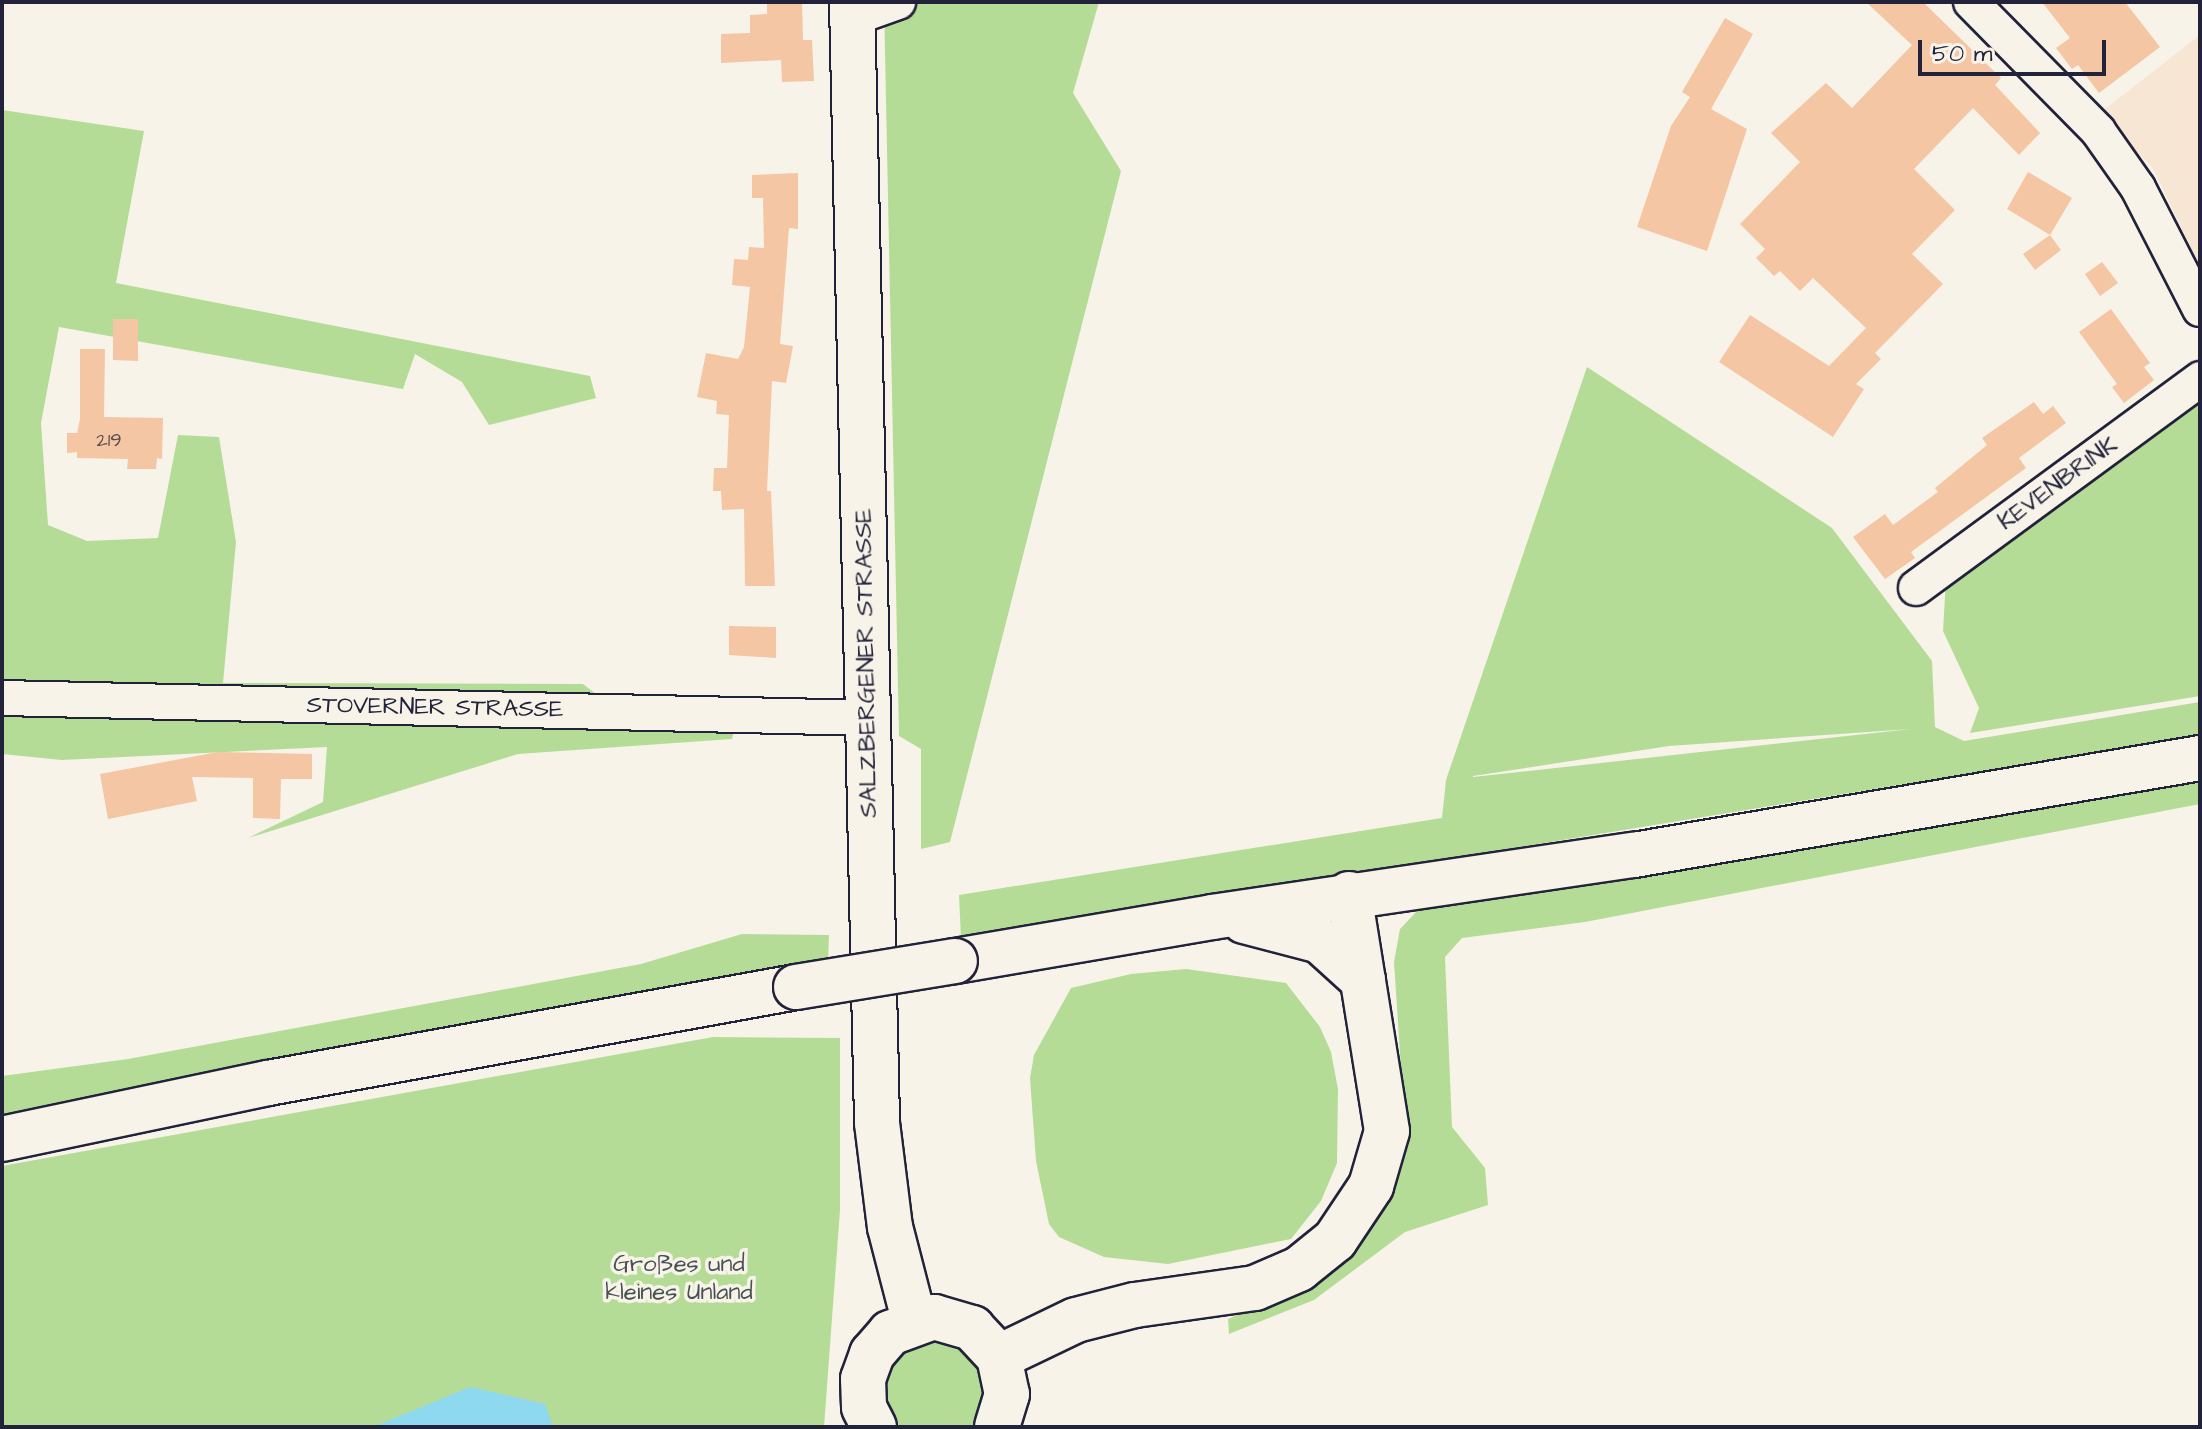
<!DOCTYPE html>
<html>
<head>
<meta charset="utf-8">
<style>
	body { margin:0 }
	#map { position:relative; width:2202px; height:1429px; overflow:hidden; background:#f7f3e8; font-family:"Architects Daughter",sans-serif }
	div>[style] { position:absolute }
	.built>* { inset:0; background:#f6e6d3 }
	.green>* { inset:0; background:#b5dc97 }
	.water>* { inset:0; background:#8ed9ef }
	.building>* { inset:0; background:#f4c6a3 }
	.roads { filter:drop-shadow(2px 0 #22223b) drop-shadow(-2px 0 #22223b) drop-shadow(0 2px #22223b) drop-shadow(0 -2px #22223b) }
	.minor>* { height:34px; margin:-17px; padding:0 17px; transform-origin:17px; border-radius:17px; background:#f7f3e8 }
	.major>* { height:44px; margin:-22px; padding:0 22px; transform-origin:22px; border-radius:22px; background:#f7f3e8 }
	.highway>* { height:44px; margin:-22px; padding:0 22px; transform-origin:22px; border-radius:22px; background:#f7f3e8 }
	.bridges { filter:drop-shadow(2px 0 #22223b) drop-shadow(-2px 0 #22223b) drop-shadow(0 2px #22223b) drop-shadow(0 -2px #22223b) }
	.highway-bridge>* { height:44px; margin:-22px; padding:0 22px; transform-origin:22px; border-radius:22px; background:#f7f3e8 }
	span { translate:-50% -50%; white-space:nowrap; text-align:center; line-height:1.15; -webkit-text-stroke:7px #f7f3e8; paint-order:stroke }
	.number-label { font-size:20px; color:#564b55 }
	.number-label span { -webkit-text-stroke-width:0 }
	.street-label { font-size:24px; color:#22223b }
	.park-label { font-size:24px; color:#475052 }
	.frame { position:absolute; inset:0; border:4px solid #22223b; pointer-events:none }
	.scale { position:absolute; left:1918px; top:40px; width:188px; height:36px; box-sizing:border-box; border:4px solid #22223b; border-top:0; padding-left:10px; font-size:24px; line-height:28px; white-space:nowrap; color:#22223b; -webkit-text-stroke:6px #f7f3e8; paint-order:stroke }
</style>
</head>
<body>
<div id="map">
	<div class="built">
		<div style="clip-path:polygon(2200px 35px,2200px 267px,2153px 168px,2100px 113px)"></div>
	</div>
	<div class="green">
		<div style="clip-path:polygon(884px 2px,1099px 2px,1073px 93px,1121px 171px,950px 842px,921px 849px,921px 749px,899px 736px)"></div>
		<div style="clip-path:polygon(2px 110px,144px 131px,116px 283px,590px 376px,596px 398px,489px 425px,462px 382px,415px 354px,403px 389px,59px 327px,41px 423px,48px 525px,87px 541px,158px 538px,178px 435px,219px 437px,236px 542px,223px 683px,583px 684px,643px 731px,735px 726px,732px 739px,518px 754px,248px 838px,323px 802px,327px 747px,62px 760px,2px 754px)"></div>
		<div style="clip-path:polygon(evenodd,1587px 367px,1832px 528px,1932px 661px,1935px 727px,1964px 741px,2200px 702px,2200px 736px,961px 938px,959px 895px,1442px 818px,1446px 780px,1587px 367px,1911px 729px,1473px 777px,1473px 776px,1669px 746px,1911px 729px)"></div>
		<div style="clip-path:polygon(2200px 388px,2200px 696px,1970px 733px,1979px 708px,1943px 631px,1946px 579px)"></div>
		<div style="clip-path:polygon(2200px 779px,2200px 804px,1585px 922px,1462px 938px,1445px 957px,1452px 1127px,1485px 1168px,1488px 1205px,1405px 1232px,1314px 1300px,1229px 1334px,1228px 1319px,1305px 1285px,1404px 1114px,1394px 962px,1400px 929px,1419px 909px,1449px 896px)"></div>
		<div style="clip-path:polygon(742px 934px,829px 935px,828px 963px,2px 1124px,2px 1076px,128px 1059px,641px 964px)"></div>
		<div style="clip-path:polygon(1186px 969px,1286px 983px,1320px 1027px,1331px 1052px,1338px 1089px,1337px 1163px,1321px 1201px,1291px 1239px,1168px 1264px,1104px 1257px,1059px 1237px,1049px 1224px,1036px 1161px,1030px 1078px,1034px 1055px,1071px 988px,1131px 974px)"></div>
		<div style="clip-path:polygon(713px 1037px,840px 1038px,840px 1210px,824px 1427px,2px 1427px,2px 1166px)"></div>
		<div style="clip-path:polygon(952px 1336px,991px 1378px,979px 1427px,892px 1427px,885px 1417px,881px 1374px,896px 1349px)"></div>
	</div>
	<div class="water">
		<div style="clip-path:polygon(470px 1387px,545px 1404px,553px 1427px,373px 1427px)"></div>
	</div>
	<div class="building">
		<div style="clip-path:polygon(767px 2px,802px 2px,803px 40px,812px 40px,814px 81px,782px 82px,781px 60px,721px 63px,721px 34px,750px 33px,750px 15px,767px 14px)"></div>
		<div style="clip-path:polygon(1866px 2px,1923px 2px,2001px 78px,1995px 85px,2040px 133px,2019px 155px,1973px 108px,1914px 169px,1955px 210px,1912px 254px,1943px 284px,1875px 353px,1881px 359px,1856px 384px,1864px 389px,1833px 437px,1719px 362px,1750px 315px,1829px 366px,1866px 328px,1813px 278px,1800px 291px,1780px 271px,1774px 276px,1756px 258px,1765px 249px,1740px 224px,1800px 162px,1771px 133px,1826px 83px,1852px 108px,1912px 45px)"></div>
		<div style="clip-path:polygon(2042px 2px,2125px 2px,2160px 47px,2099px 93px,2078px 65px,2072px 69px,2056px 48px,2070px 38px)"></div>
		<div style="clip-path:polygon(1725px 18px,1753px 34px,1711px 109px,1747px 129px,1707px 251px,1637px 227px,1671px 126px,1690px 97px,1682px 92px)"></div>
		<div style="clip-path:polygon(2028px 172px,2072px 198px,2050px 235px,2007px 209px)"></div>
		<div style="clip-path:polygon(798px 173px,798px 229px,789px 228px,780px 344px,793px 346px,786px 383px,772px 381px,767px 491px,771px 491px,775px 586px,745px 586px,744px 509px,722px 510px,721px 491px,713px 491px,714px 468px,727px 468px,729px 415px,716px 414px,717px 401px,697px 397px,706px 353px,738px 359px,744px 347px,750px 287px,732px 285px,734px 259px,748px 260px,749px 247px,764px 248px,763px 198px,752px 198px,752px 175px)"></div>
		<div style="clip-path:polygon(2050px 235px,2061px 250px,2035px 270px,2023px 254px)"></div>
		<div style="clip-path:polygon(2102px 262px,2118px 283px,2100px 296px,2085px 274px)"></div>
		<div style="clip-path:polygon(2111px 309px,2150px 363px,2144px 367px,2154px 380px,2124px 403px,2112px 387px,2117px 384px,2079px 332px)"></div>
		<div style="clip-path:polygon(113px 319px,138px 319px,138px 361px,113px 360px)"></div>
		<div style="clip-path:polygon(80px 349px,105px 349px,104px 417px,163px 418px,162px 459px,157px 458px,156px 469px,127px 469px,128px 459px,77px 458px,77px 452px,67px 453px,67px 433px,77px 433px,80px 419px)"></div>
		<div style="clip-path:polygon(2034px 402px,2043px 414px,2053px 406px,2066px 423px,2019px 458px,2026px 468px,1911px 552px,1915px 558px,1885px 579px,1853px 537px,1885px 514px,1893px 525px,1938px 492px,1935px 488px,1987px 445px,1982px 438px)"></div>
		<div style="clip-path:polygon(729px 626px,776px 627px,776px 658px,729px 655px)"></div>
		<div style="clip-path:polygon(218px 752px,312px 754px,312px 779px,281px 779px,280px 819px,253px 818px,253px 778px,192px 777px,197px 801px,108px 819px,100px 774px)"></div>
	</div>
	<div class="roads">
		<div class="minor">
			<div style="left:1971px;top:2px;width:181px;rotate:45.4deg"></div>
			<div style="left:2098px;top:131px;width:70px;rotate:54.9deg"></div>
			<div style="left:2138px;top:188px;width:136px;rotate:62.9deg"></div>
			<div style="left:853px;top:18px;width:48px;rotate:-19.6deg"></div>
			<div style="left:1916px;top:588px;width:353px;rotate:-36.3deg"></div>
			<div style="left:2px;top:698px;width:866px;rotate:1.32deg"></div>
		</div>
		<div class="major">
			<div style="left:852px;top:2px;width:1121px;rotate:88.72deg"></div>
			<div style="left:877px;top:1123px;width:105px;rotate:82.9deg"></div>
			<div style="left:890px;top:1227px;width:96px;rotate:75.5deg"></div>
			<div style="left:1212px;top:917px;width:427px;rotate:-8.4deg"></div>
			<div style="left:1634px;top:855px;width:574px;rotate:-9.72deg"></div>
			<div style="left:1244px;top:921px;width:79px;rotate:14.7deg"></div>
			<div style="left:1320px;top:941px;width:58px;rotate:42.2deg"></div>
			<div style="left:999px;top:1357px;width:85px;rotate:-25.7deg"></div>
			<div style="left:1076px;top:1320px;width:61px;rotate:-14.3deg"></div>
			<div style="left:1135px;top:1305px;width:121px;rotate:-8.1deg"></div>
			<div style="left:1255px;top:1288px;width:48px;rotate:-23.4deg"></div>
			<div style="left:1299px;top:1269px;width:46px;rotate:-38.9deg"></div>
			<div style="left:1335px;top:1240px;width:65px;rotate:-56.3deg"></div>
			<div style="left:1371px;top:1186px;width:57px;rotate:-73.8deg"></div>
			<div style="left:1387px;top:1131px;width:240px;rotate:-99.1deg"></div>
			<div style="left:874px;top:1427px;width:22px;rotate:-117deg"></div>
			<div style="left:864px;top:1407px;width:28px;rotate:-92deg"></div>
			<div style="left:863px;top:1379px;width:27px;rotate:-70deg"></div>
			<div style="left:872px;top:1354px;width:28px;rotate:-49deg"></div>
			<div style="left:890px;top:1333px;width:47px;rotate:-20deg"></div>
			<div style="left:934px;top:1317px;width:40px;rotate:16deg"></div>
			<div style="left:972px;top:1328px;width:40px;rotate:47deg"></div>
			<div style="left:999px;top:1357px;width:38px;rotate:78deg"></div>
			<div style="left:1007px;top:1394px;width:34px;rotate:107deg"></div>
		</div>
		<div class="highway">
			<div style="left:955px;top:961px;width:261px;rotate:-9.7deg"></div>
			<div style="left:2px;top:1139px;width:272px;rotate:-11.9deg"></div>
			<div style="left:268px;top:1083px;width:537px;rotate:-10.3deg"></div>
		</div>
	</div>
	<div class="bridges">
		<div class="highway-bridge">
			<div style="left:796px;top:987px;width:161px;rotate:-9.3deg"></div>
		</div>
	</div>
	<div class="number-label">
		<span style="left:109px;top:440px">219</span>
	</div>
	<div class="street-label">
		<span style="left:2058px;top:484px;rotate:-36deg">KEVENBRINK</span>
		<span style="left:867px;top:663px;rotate:-91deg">SALZBERGENER STRASSE</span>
		<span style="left:435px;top:708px;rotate:1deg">STOVERNER STRASSE</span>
	</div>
	<div class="park-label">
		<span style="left:679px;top:1279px">Großes und<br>kleines Unland</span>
	</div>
	<div class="frame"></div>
	<div class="scale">50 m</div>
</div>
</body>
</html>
